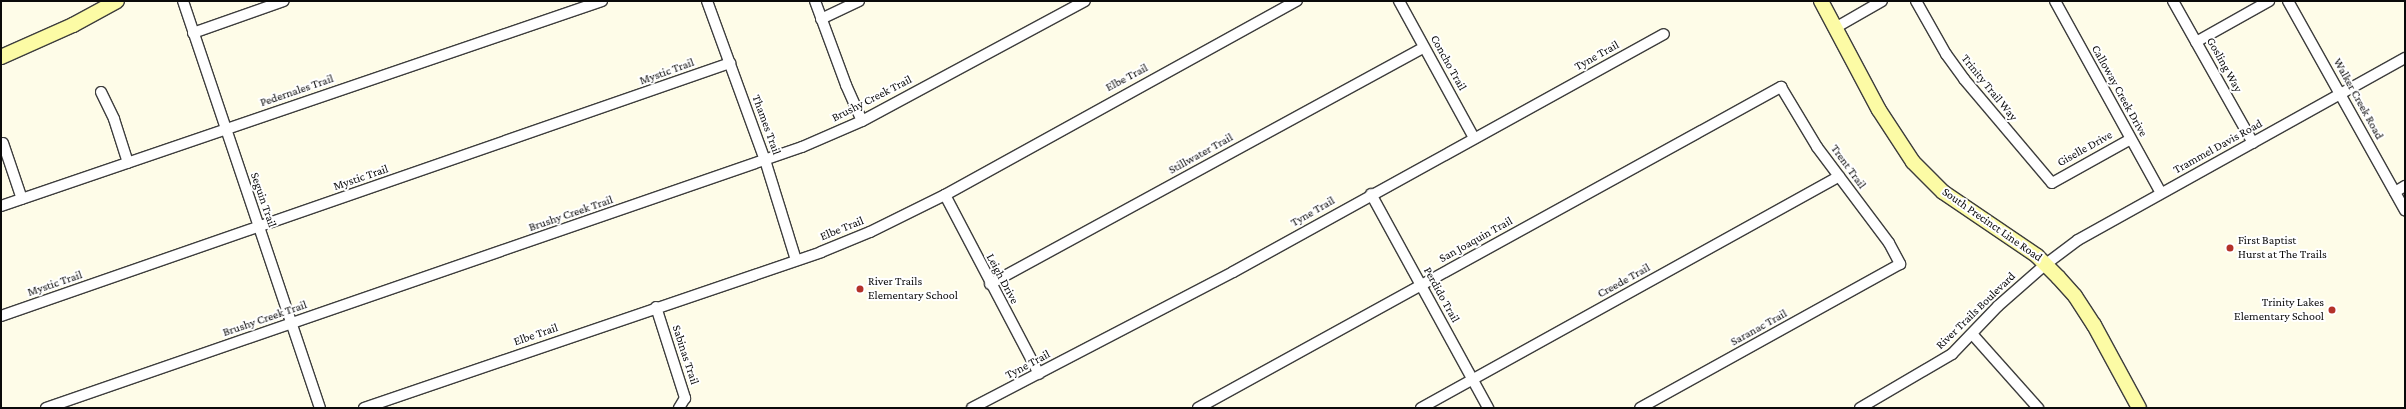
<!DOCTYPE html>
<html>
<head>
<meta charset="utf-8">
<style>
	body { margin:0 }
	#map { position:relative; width:2406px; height:409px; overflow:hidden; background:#fefce8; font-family:"Crimson Pro",serif }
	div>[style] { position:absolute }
	.roads { filter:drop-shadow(1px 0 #3d3d3d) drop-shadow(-1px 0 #3d3d3d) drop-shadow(0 1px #3d3d3d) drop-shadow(0 -1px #3d3d3d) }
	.street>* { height:10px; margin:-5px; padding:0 5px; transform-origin:5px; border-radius:5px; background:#fff }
	.secondary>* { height:14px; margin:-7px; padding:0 7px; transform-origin:7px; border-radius:7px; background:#fcfba5 }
	.dots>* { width:11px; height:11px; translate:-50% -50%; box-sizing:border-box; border:2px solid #fff; border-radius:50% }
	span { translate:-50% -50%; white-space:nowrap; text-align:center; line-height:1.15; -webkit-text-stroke:4px #fff; paint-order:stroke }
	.street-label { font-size:12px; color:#0a0a0a }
	.poi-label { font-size:12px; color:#0a0a0a }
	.left { translate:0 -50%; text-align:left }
	.right { translate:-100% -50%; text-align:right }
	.frame { position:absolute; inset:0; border:2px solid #0a0a0a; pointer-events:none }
</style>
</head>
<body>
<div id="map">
	<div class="roads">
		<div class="street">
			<div style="left:183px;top:1px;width:429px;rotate:71.4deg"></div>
			<div style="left:707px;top:1px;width:169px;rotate:70deg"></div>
			<div style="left:765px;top:160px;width:105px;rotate:72.8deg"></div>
			<div style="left:815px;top:1px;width:90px;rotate:69.7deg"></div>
			<div style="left:846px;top:85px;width:39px;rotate:66deg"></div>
			<div style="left:1399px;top:1px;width:156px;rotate:61.3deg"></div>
			<div style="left:1916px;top:1px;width:61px;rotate:60.5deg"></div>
			<div style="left:1946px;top:54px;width:31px;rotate:54deg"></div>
			<div style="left:1964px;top:79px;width:136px;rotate:49.8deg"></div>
			<div style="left:2052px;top:183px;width:90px;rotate:-29.1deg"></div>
			<div style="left:2055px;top:1px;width:219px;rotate:61.1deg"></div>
			<div style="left:2173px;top:1px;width:163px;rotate:60.6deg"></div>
			<div style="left:2288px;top:1px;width:240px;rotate:60.8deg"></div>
			<div style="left:821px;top:19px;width:42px;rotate:-25.3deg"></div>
			<div style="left:1835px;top:28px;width:54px;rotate:-29.9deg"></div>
			<div style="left:193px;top:33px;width:96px;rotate:-19.4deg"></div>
			<div style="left:2196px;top:42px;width:84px;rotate:-29.3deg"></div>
			<div style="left:101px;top:92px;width:30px;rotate:64deg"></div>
			<div style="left:114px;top:119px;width:46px;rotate:72.3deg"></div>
			<div style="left:3px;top:143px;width:59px;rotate:71.3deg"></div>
			<div style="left:2395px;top:192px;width:12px;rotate:-31deg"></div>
			<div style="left:1371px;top:194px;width:244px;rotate:61.3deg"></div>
			<div style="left:945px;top:195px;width:202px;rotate:62.3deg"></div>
			<div style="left:1px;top:206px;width:635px;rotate:-18.83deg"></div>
			<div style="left:990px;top:284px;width:494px;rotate:-28.6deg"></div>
			<div style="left:656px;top:307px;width:96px;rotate:72.3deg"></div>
			<div style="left:685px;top:398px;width:12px;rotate:121deg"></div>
			<div style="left:1px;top:316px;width:772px;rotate:-19.14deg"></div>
			<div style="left:1973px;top:335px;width:98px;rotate:48.3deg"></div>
			<div style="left:46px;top:408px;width:800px;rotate:-19.05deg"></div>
			<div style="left:802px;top:147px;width:65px;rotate:-23.4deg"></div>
			<div style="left:862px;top:121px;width:253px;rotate:-28.3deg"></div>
			<div style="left:364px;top:408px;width:483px;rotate:-18.8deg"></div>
			<div style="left:821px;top:252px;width:53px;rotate:-22.2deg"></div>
			<div style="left:870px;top:232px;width:84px;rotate:-26.3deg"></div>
			<div style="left:945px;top:195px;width:402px;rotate:-28.9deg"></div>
			<div style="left:972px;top:408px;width:294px;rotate:-27.5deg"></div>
			<div style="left:1233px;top:272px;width:492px;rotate:-28.9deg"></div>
			<div style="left:1198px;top:408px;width:666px;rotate:-28.84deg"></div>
			<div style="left:1781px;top:87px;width:70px;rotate:59deg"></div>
			<div style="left:1817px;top:147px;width:120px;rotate:53.1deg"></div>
			<div style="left:1889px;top:243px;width:24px;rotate:62deg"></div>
			<div style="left:1900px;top:264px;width:297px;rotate:151deg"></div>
			<div style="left:1421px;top:408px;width:478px;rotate:-29deg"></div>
			<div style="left:1860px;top:408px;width:107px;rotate:-30.4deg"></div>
			<div style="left:1952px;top:354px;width:66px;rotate:-46.2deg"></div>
			<div style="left:1998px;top:306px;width:64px;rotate:-41.2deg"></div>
			<div style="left:2046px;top:264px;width:40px;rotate:-37deg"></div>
			<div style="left:2078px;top:240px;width:374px;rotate:-29.1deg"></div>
		</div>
		<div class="secondary">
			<div style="left:1821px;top:1px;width:123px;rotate:62deg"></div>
			<div style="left:1879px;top:110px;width:62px;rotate:56.8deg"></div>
			<div style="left:1913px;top:162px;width:42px;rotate:45deg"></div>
			<div style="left:1943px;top:192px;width:114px;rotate:34.2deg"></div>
			<div style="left:2037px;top:256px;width:30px;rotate:45deg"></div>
			<div style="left:2058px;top:277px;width:25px;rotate:48deg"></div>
			<div style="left:2075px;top:296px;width:35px;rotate:57deg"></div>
			<div style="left:2094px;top:325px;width:94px;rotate:61.5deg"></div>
			<div style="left:1px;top:57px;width:79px;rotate:-24deg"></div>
			<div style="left:73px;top:25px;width:50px;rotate:-28.6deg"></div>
		</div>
	</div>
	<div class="dots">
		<div style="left:2230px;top:248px;background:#b43129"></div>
		<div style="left:860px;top:289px;background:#b43129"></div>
		<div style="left:2332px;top:310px;background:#b43129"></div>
	</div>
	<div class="street-label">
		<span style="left:1597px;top:56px;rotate:-29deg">Tyne Trail</span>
		<span style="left:1448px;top:63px;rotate:61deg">Concho Trail</span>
		<span style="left:2224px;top:65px;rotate:61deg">Gosling Way</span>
		<span style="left:667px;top:72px;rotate:-20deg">Mystic Trail</span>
		<span style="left:1127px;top:78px;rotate:-28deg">Elbe Trail</span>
		<span style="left:1989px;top:88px;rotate:51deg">Trinity Trail Way</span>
		<span style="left:297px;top:91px;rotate:-19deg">Pedernales Trail</span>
		<span style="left:2119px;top:91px;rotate:61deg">Calloway Creek Drive</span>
		<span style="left:872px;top:99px;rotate:-27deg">Brushy Creek Trail</span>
		<span style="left:2358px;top:99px;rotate:61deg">Walker Creek Road</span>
		<span style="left:766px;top:125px;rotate:70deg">Thames Trail</span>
		<span style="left:2218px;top:147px;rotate:-29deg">Trammel Davis Road</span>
		<span style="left:2085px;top:149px;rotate:-29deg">Giselle Drive</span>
		<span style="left:1201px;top:154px;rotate:-29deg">Stillwater Trail</span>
		<span style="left:1848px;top:167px;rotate:54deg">Trent Trail</span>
		<span style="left:361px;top:178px;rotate:-19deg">Mystic Trail</span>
		<span style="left:263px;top:200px;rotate:71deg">Seguin Trail</span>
		<span style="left:1313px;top:212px;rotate:-30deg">Tyne Trail</span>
		<span style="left:571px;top:214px;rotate:-19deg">Brushy Creek Trail</span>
		<span style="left:1992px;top:225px;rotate:35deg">South Precinct Line Road</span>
		<span style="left:842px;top:229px;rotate:-22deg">Elbe Trail</span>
		<span style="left:1476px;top:240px;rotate:-29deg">San Joaquin Trail</span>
		<span style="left:1002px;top:279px;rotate:62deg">Leigh Drive</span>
		<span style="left:1624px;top:281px;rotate:-29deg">Creede Trail</span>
		<span style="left:55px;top:284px;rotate:-19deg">Mystic Trail</span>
		<span style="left:1441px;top:295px;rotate:61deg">Perdido Trail</span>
		<span style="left:1976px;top:311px;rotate:-44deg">River Trails Boulevard</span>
		<span style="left:265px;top:319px;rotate:-19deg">Brushy Creek Trail</span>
		<span style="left:1759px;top:328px;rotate:-29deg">Saranac Trail</span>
		<span style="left:536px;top:335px;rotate:-19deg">Elbe Trail</span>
		<span style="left:685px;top:355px;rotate:72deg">Sabinas Trail</span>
		<span style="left:1028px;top:365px;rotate:-28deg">Tyne Trail</span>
	</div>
	<div class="poi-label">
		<span class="left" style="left:2238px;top:248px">First Baptist<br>Hurst at The Trails</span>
		<span class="left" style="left:868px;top:289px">River Trails<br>Elementary School</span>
		<span class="right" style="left:2324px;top:310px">Trinity Lakes<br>Elementary School</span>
	</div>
	<div class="frame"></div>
</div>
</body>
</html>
